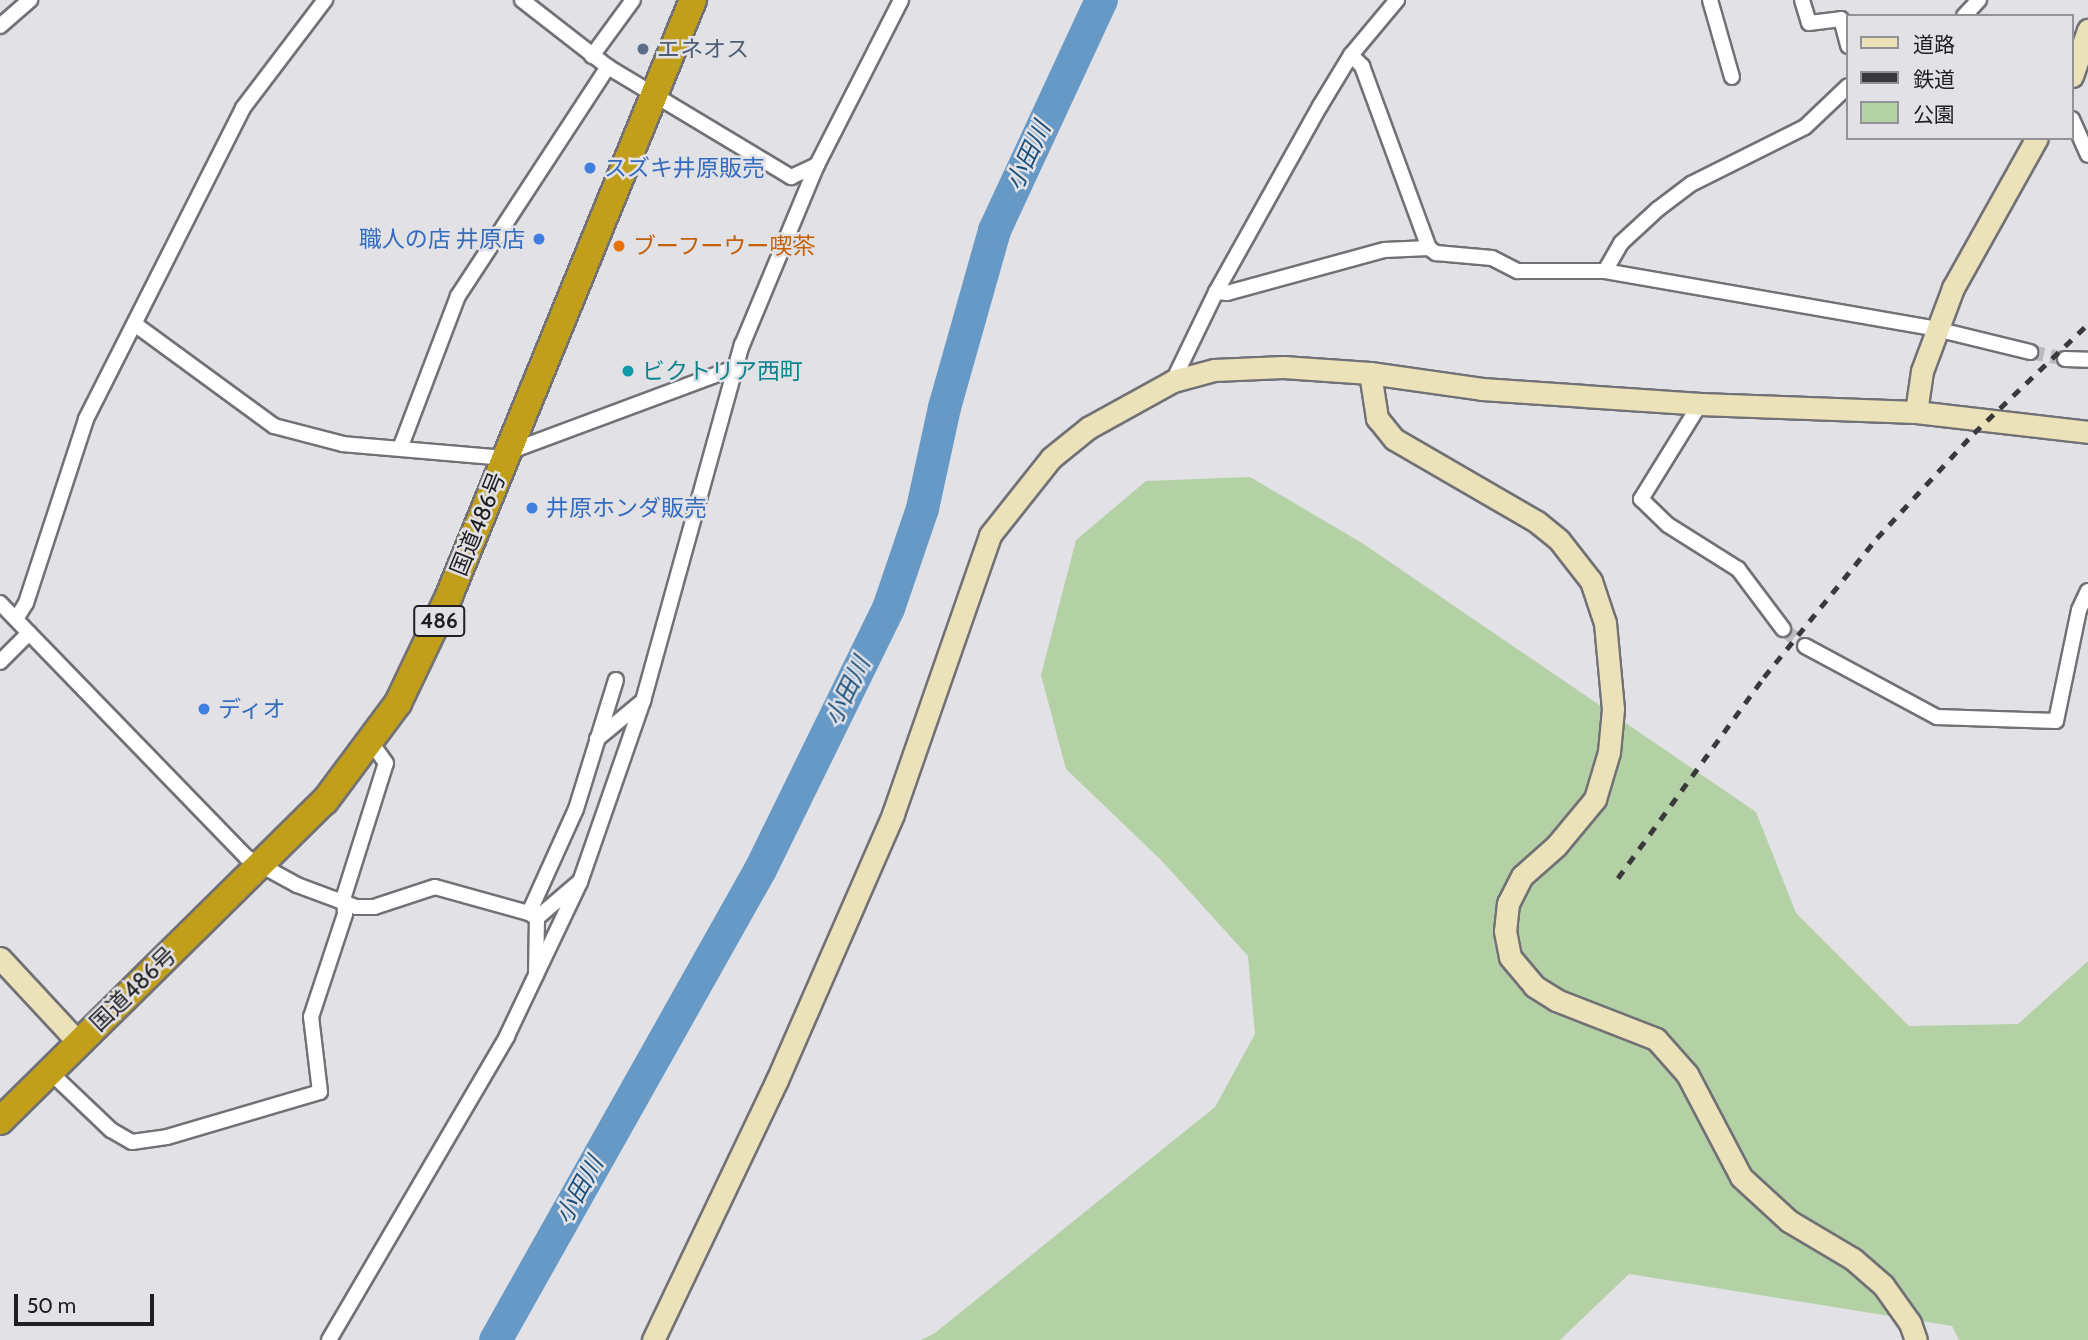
<!DOCTYPE html>
<html>
<head>
<meta charset="utf-8">
<style>
	body { margin:0 }
	#map { position:relative; width:2088px; height:1340px; overflow:hidden; background:#e1e1e6; font-family:Cabin,"Noto Sans JP",sans-serif }
	div>[style] { position:absolute }
	.green>* { inset:0; background:#b4d1a5 }
	.river>* { height:33px; margin:-16.5px; padding:0 16.5px; transform-origin:16.5px; border-radius:16.5px; background:#6799c7 }
	.street-tunnel>* { height:14px; margin-top:-7px; transform-origin:0; background:repeating-linear-gradient(90deg,#bababf 0 14px,transparent 0 21px) }
	.roads { filter:drop-shadow(2px 0 #717176) drop-shadow(-2px 0 #717176) drop-shadow(0 2px #717176) drop-shadow(0 -2px #717176) }
	.street>* { height:14px; margin:-7px; padding:0 7px; transform-origin:7px; border-radius:7px; background:#fff }
	.secondary>* { height:21px; margin:-10.5px; padding:0 10.5px; transform-origin:10.5px; border-radius:10.5px; background:#ece2ba }
	.highway>* { height:26px; margin:-13px; padding:0 13px; transform-origin:13px; border-radius:13px; background:#c19f1a }
	.rail>* { height:5px; margin-top:-2.5px; transform-origin:0; background:repeating-linear-gradient(90deg,#39393c 0 9px,transparent 0 18px) }
	.dots>* { width:19px; height:19px; translate:-50% -50%; box-sizing:border-box; border:4px solid #e1e1e6; border-radius:50% }
	span { translate:-50% -50%; white-space:nowrap; text-align:center; line-height:1.15; -webkit-text-stroke:5px #e1e1e6; paint-order:stroke }
	.shield-label span { padding:2px 5px; background:#e1e1e6; border:2px solid; border-radius:5px; -webkit-text-stroke-width:0 }
	.shield-label { font-size:21px; color:#1f1f21; font-weight:700 }
	.service-label { font-size:23px; color:#4e5e75 }
	.left { translate:0 -50%; text-align:left }
	.shop-label { font-size:23px; color:#366cbe }
	.right { translate:-100% -50%; text-align:right }
	.food-label { font-size:23px; color:#c56008 }
	.culture-label { font-size:23px; color:#0d838f }
	.street-label { font-size:23px; color:#1f1f21 }
	.water-label { font-size:24px; color:#174e7b; font-style:italic }
	.legend { position:absolute; left:1846px; top:14px; width:228px; height:126px; box-sizing:border-box; background:#e1e1e6; border:2px solid #939397; margin:0; padding:9px 12px; list-style:none; font-size:21px; color:#1f1f21 }
	.legend li { display:flex; align-items:center; gap:14px; height:35px }
	.legend b { width:35px; border:2px solid #939397 }
	.scale { position:absolute; left:14px; top:1294px; width:140px; height:32px; box-sizing:border-box; border:4px solid #1f1f21; border-top:0; padding-left:9px; font-size:21px; line-height:24px; white-space:nowrap; color:#1f1f21; -webkit-text-stroke:5px #e1e1e6; paint-order:stroke }
</style>
</head>
<body>
<div id="map">
	<div class="green">
		<div style="clip-path:polygon(1250px 477px,1362px 543px,1756px 812px,1796px 913px,1909px 1026px,2018px 1024px,2088px 961px,2088px 1340px,1959px 1340px,1952px 1326px,1629px 1274px,1560px 1340px,921px 1340px,935px 1333px,1215px 1107px,1255px 1034px,1248px 956px,1162px 861px,1066px 769px,1041px 675px,1076px 540px,1146px 481px)"></div>
	</div>
	<div class="river">
		<div style="left:495px;top:1340px;width:540px;rotate:-60.64deg"></div>
		<div style="left:760px;top:869px;width:291px;rotate:-63.9deg"></div>
		<div style="left:888px;top:608px;width:106px;rotate:-71.2deg"></div>
		<div style="left:922px;top:508px;width:103px;rotate:-77.7deg"></div>
		<div style="left:944px;top:407px;width:184px;rotate:-74.2deg"></div>
		<div style="left:994px;top:230px;width:254px;rotate:-65.1deg"></div>
	</div>
	<div class="street-tunnel">
		<div style="left:2030px;top:352px;width:36px;rotate:11deg"></div>
		<div style="left:1783px;top:629px;width:28px;rotate:38deg"></div>
	</div>
	<div class="roads">
		<div class="street">
			<div style="left:522px;top:0;width:109px;rotate:37.9deg"></div>
			<div style="left:608px;top:67px;width:214px;rotate:31deg"></div>
			<div style="left:791px;top:177px;width:29px;rotate:-25deg"></div>
			<div style="left:1710px;top:0;width:80px;rotate:74.1deg"></div>
			<div style="left:1802px;top:0;width:24px;rotate:73deg"></div>
			<div style="left:1809px;top:23px;width:32px;rotate:-7deg"></div>
			<div style="left:1841px;top:19px;width:28px;rotate:75deg"></div>
			<div style="left:1964px;top:16px;width:22px;rotate:-47deg"></div>
			<div style="left:0;top:26px;width:40px;rotate:-41deg"></div>
			<div style="left:1351px;top:55px;width:16px;rotate:45deg"></div>
			<div style="left:1362px;top:66px;width:194px;rotate:69.8deg"></div>
			<div style="left:592px;top:56px;width:69px;rotate:-53.8deg"></div>
			<div style="left:2072px;top:119px;width:39px;rotate:66deg"></div>
			<div style="left:1605px;top:271px;width:32px;rotate:-60deg"></div>
			<div style="left:1621px;top:243px;width:50px;rotate:-42.6deg"></div>
			<div style="left:1658px;top:209px;width:41px;rotate:-37.1deg"></div>
			<div style="left:1691px;top:184px;width:127px;rotate:-26.6deg"></div>
			<div style="left:1805px;top:127px;width:59px;rotate:-43.6deg"></div>
			<div style="left:1216px;top:292px;width:11px;rotate:5deg"></div>
			<div style="left:1227px;top:293px;width:163px;rotate:-15.3deg"></div>
			<div style="left:1384px;top:250px;width:45px;rotate:-2.5deg"></div>
			<div style="left:1429px;top:248px;width:9px;rotate:36deg"></div>
			<div style="left:1436px;top:253px;width:56px;rotate:5.1deg"></div>
			<div style="left:1492px;top:258px;width:29px;rotate:27deg"></div>
			<div style="left:1518px;top:271px;width:87px"></div>
			<div style="left:1605px;top:271px;width:336px;rotate:9.9deg"></div>
			<div style="left:1936px;top:329px;width:97px;rotate:13.7deg"></div>
			<div style="left:136px;top:325px;width:171px;rotate:36.2deg"></div>
			<div style="left:274px;top:426px;width:71px;rotate:14.6deg"></div>
			<div style="left:343px;top:444px;width:153px;rotate:4.9deg"></div>
			<div style="left:495px;top:457px;width:255px;rotate:-20.4deg"></div>
			<div style="left:2065px;top:359px;width:23px;rotate:2deg"></div>
			<div style="left:1173px;top:381px;width:99px;rotate:-64.2deg"></div>
			<div style="left:1216px;top:292px;width:213px;rotate:-60.8deg"></div>
			<div style="left:1320px;top:106px;width:60px;rotate:-58.7deg"></div>
			<div style="left:1351px;top:55px;width:72px;rotate:-50.1deg"></div>
			<div style="left:1700px;top:404px;width:112px;rotate:121.8deg"></div>
			<div style="left:1641px;top:499px;width:37px;rotate:44deg"></div>
			<div style="left:1668px;top:525px;width:83px;rotate:32.2deg"></div>
			<div style="left:1738px;top:569px;width:75px;rotate:53.1deg"></div>
			<div style="left:401px;top:446px;width:160px;rotate:-69.2deg"></div>
			<div style="left:458px;top:296px;width:274px;rotate:-56.8deg"></div>
			<div style="left:0;top:603px;width:354px;rotate:45.9deg"></div>
			<div style="left:246px;top:857px;width:58px;rotate:28.8deg"></div>
			<div style="left:297px;top:885px;width:63px;rotate:20.4deg"></div>
			<div style="left:356px;top:907px;width:18px"></div>
			<div style="left:374px;top:907px;width:64px;rotate:-18.2deg"></div>
			<div style="left:435px;top:887px;width:98px;rotate:15.5deg"></div>
			<div style="left:529px;top:913px;width:114px;rotate:-65.7deg"></div>
			<div style="left:576px;top:809px;width:135px;rotate:-72.8deg"></div>
			<div style="left:16px;top:619px;width:19px;rotate:-58deg"></div>
			<div style="left:26px;top:603px;width:194px;rotate:-71.9deg"></div>
			<div style="left:86px;top:419px;width:348px;rotate:-63.2deg"></div>
			<div style="left:243px;top:108px;width:136px;rotate:-52.8deg"></div>
			<div style="left:1805px;top:646px;width:150px;rotate:28.3deg"></div>
			<div style="left:1937px;top:717px;width:119px;rotate:1.9deg"></div>
			<div style="left:2056px;top:721px;width:113px;rotate:-78.3deg"></div>
			<div style="left:2079px;top:610px;width:21px;rotate:-65deg"></div>
			<div style="left:0;top:662px;width:41px;rotate:-45deg"></div>
			<div style="left:597px;top:739px;width:60px;rotate:-39.6deg"></div>
			<div style="left:529px;top:913px;width:9px;rotate:32deg"></div>
			<div style="left:537px;top:918px;width:55px;rotate:-40.6deg"></div>
			<div style="left:536px;top:975px;width:57px;rotate:-89deg"></div>
			<div style="left:50px;top:1072px;width:84px;rotate:43.6deg"></div>
			<div style="left:111px;top:1130px;width:24px;rotate:30deg"></div>
			<div style="left:132px;top:1142px;width:35px;rotate:-8deg"></div>
			<div style="left:167px;top:1137px;width:159px;rotate:-16.4deg"></div>
			<div style="left:320px;top:1092px;width:76px;rotate:-96.8deg"></div>
			<div style="left:311px;top:1017px;width:108px;rotate:-71.7deg"></div>
			<div style="left:345px;top:914px;width:18px;rotate:-93deg"></div>
			<div style="left:344px;top:896px;width:139px;rotate:-72.5deg"></div>
			<div style="left:386px;top:763px;width:24px;rotate:-126deg"></div>
			<div style="left:329px;top:1340px;width:352px;rotate:-59.6deg"></div>
			<div style="left:507px;top:1036px;width:170px;rotate:-64.6deg"></div>
			<div style="left:580px;top:882px;width:192px;rotate:-70.8deg"></div>
			<div style="left:643px;top:701px;width:370px;rotate:-74.5deg"></div>
			<div style="left:742px;top:345px;width:195px;rotate:-67.4deg"></div>
			<div style="left:817px;top:165px;width:185px;rotate:-63deg"></div>
		</div>
		<div class="secondary">
			<div style="left:2072px;top:76px;width:49px;rotate:-70.8deg"></div>
			<div style="left:1370px;top:373px;width:46px;rotate:81.2deg"></div>
			<div style="left:1377px;top:418px;width:27px;rotate:51deg"></div>
			<div style="left:1394px;top:439px;width:165px;rotate:30.1deg"></div>
			<div style="left:1537px;top:522px;width:28px;rotate:39deg"></div>
			<div style="left:1559px;top:540px;width:52px;rotate:52deg"></div>
			<div style="left:1591px;top:581px;width:44px;rotate:71.6deg"></div>
			<div style="left:1605px;top:623px;width:86px;rotate:84.7deg"></div>
			<div style="left:1613px;top:709px;width:43px;rotate:95.3deg"></div>
			<div style="left:1609px;top:752px;width:49px;rotate:106.6deg"></div>
			<div style="left:1595px;top:799px;width:61px;rotate:129.7deg"></div>
			<div style="left:1556px;top:846px;width:45px;rotate:138.6deg"></div>
			<div style="left:1522px;top:876px;width:30px;rotate:117deg"></div>
			<div style="left:1508px;top:903px;width:28px;rotate:96deg"></div>
			<div style="left:1505px;top:931px;width:26px;rotate:79deg"></div>
			<div style="left:1510px;top:957px;width:38px;rotate:50deg"></div>
			<div style="left:1534px;top:986px;width:26px;rotate:32deg"></div>
			<div style="left:1556px;top:1000px;width:107px;rotate:21.3deg"></div>
			<div style="left:1656px;top:1039px;width:47px;rotate:48.5deg"></div>
			<div style="left:1687px;top:1074px;width:116px;rotate:62.3deg"></div>
			<div style="left:1741px;top:1177px;width:65px;rotate:42.5deg"></div>
			<div style="left:1789px;top:1221px;width:74px;rotate:30.7deg"></div>
			<div style="left:1853px;top:1259px;width:40px;rotate:41deg"></div>
			<div style="left:1883px;top:1285px;width:47px;rotate:54.6deg"></div>
			<div style="left:1910px;top:1323px;width:18px;rotate:71deg"></div>
			<div style="left:1916px;top:412px;width:41px;rotate:-81.7deg"></div>
			<div style="left:1922px;top:371px;width:89px;rotate:-69.5deg"></div>
			<div style="left:1953px;top:288px;width:172px;rotate:-60.8deg"></div>
			<div style="left:0;top:958px;width:113px;rotate:47.1deg"></div>
			<div style="left:653px;top:1340px;width:288px;rotate:-64.5deg"></div>
			<div style="left:777px;top:1080px;width:290px;rotate:-66.4deg"></div>
			<div style="left:893px;top:814px;width:295px;rotate:-70.8deg"></div>
			<div style="left:990px;top:535px;width:98px;rotate:-51.6deg"></div>
			<div style="left:1051px;top:458px;width:48px;rotate:-39deg"></div>
			<div style="left:1088px;top:428px;width:97px;rotate:-28.9deg"></div>
			<div style="left:1173px;top:381px;width:42px;rotate:-15deg"></div>
			<div style="left:1214px;top:370px;width:69px;rotate:-2.5deg"></div>
			<div style="left:1283px;top:367px;width:87px;rotate:3.9deg"></div>
			<div style="left:1370px;top:373px;width:113px;rotate:8.1deg"></div>
			<div style="left:1482px;top:389px;width:219px;rotate:3.9deg"></div>
			<div style="left:1700px;top:404px;width:216px;rotate:2.1deg"></div>
			<div style="left:1916px;top:412px;width:173px;rotate:6.6deg"></div>
		</div>
		<div class="highway">
			<div style="left:0;top:1121px;width:456px;rotate:-44.6deg"></div>
			<div style="left:325px;top:801px;width:122px;rotate:-53.3deg"></div>
			<div style="left:398px;top:703px;width:119px;rotate:-64.5deg"></div>
			<div style="left:449px;top:596px;width:644px;rotate:-67.74deg"></div>
		</div>
	</div>
	<div class="rail">
		<div style="left:1618px;top:878px;width:248px;rotate:-54deg"></div>
		<div style="left:1764px;top:677px;width:179px;rotate:-50.9deg"></div>
		<div style="left:1877px;top:538px;width:143px;rotate:-47.3deg"></div>
		<div style="left:1974px;top:433px;width:158px;rotate:-43.7deg"></div>
	</div>
	<div class="dots">
		<div style="left:643px;top:49px;background:#5c6f8a"></div>
		<div style="left:590px;top:168px;background:#3f7fe0"></div>
		<div style="left:539px;top:239px;background:#3f7fe0"></div>
		<div style="left:619px;top:246px;background:#e8710a"></div>
		<div style="left:628px;top:371px;background:#0f9aa8"></div>
		<div style="left:532px;top:508px;background:#3f7fe0"></div>
		<div style="left:204px;top:709px;background:#3f7fe0"></div>
	</div>
	<div class="shield-label">
		<span style="left:439px;top:621px">486</span>
	</div>
	<div class="service-label">
		<span class="left" style="left:657px;top:49px">エネオス</span>
	</div>
	<div class="shop-label">
		<span class="left" style="left:604px;top:168px">スズキ井原販売</span>
		<span class="right" style="left:525px;top:239px">職人の店 井原店</span>
		<span class="left" style="left:546px;top:508px">井原ホンダ販売</span>
		<span class="left" style="left:218px;top:709px">ディオ</span>
	</div>
	<div class="food-label">
		<span class="left" style="left:633px;top:246px">ブーフーウー喫茶</span>
	</div>
	<div class="culture-label">
		<span class="left" style="left:642px;top:371px">ビクトリア西町</span>
	</div>
	<div class="street-label">
		<span style="left:478px;top:524px;rotate:-68deg">国道486号</span>
		<span style="left:133px;top:989px;rotate:-44deg">国道486号</span>
	</div>
	<div class="water-label">
		<span style="left:1028px;top:156px;rotate:-65deg">小田川</span>
		<span style="left:847px;top:691px;rotate:-64deg">小田川</span>
		<span style="left:579px;top:1190px;rotate:-61deg">小田川</span>
	</div>
	<ul class="legend">
	<li><b style="height:9px;background:#ece2ba"></b>道路</li>
	<li><b style="height:9px;background:#39393c"></b>鉄道</li>
	<li><b style="height:19px;background:#b4d1a5"></b>公園</li>
	</ul>
	<div class="scale">50 m</div>
</div>
</body>
</html>
